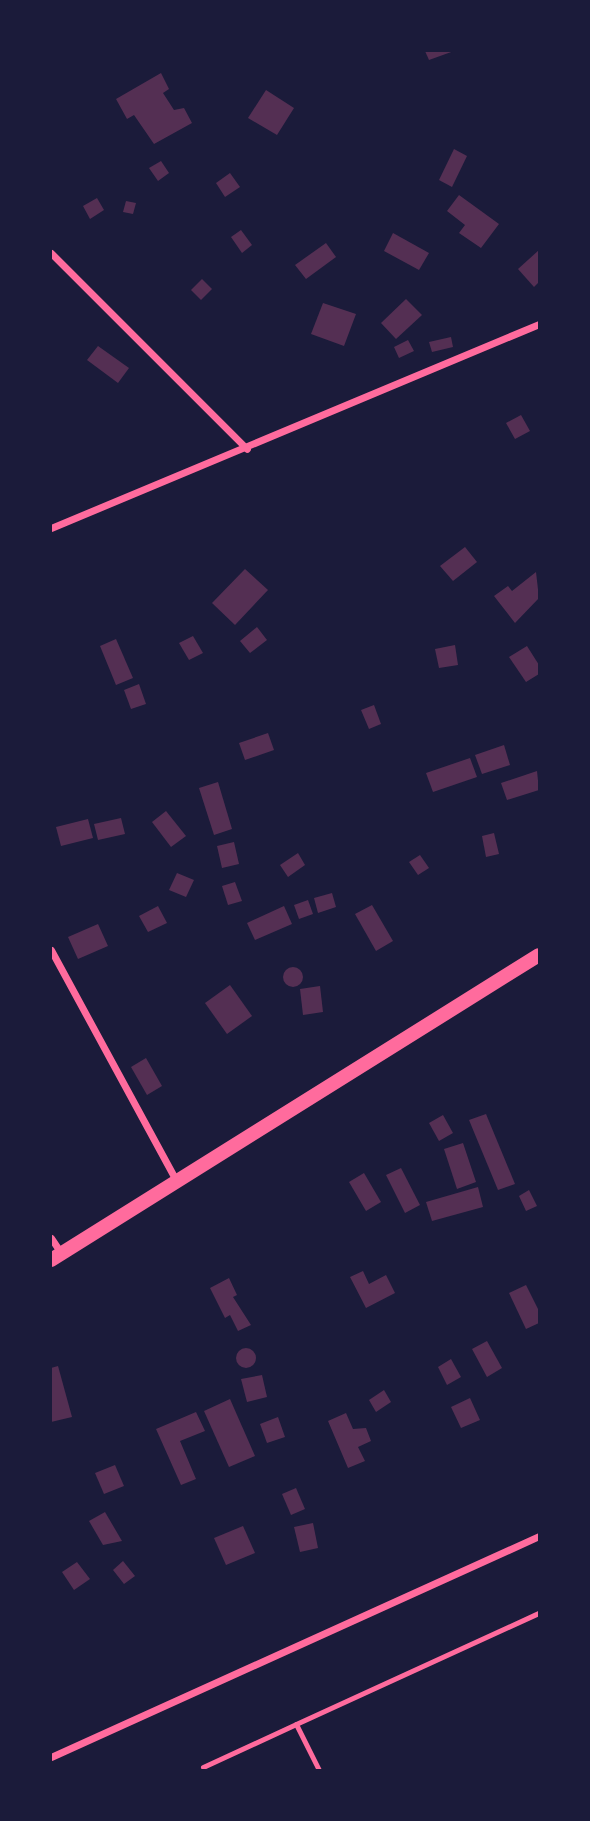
<!DOCTYPE html>
<html>
<head>
<meta charset="utf-8">
<style>
	body { margin:0 }
	#map { position:relative; width:590px; height:1821px; overflow:hidden; background:#1b1b3a; font-family:"Alegreya Sans",sans-serif }
	div>[style] { position:absolute }
	.building>* { inset:0; background:#542f53 }
	.round { border-radius:50% }
	.service>* { height:5px; margin:-2.5px; padding:0 2.5px; transform-origin:2.5px; border-radius:2.5px; background:#ff6b9d }
	.minor>* { height:7px; margin:-3.5px; padding:0 3.5px; transform-origin:3.5px; border-radius:3.5px; background:#ff6b9d }
	.secondary>* { height:14px; margin:-7px; padding:0 7px; transform-origin:7px; border-radius:7px; background:#ff6b9d }
	span { translate:-50% -50%; white-space:nowrap; text-align:center; line-height:1.15; -webkit-text-stroke:5px #1b1b3a; paint-order:stroke }
	.frame { position:absolute; inset:0; border:52px solid #1b1b3a; pointer-events:none }
</style>
</head>
<body>
<div id="map">
	<div class="building">
		<div style="clip-path:polygon(425px 51px,454px 51px,429px 60px)"></div>
		<div style="clip-path:polygon(161px 73px,169px 89px,163px 93px,174px 110px,184px 108px,192px 123px,154px 144px,134px 115px,127px 119px,116px 99px)"></div>
		<div style="clip-path:polygon(266px 90px,294px 108px,277px 135px,248px 118px)"></div>
		<div style="clip-path:polygon(454px 149px,467px 156px,452px 187px,439px 180px)"></div>
		<div style="clip-path:polygon(161px 161px,169px 173px,158px 181px,149px 168px)"></div>
		<div style="clip-path:polygon(230px 173px,240px 187px,225px 197px,216px 183px)"></div>
		<div style="clip-path:polygon(459px 195px,499px 224px,481px 248px,459px 233px,465px 225px,447px 211px)"></div>
		<div style="clip-path:polygon(97px 198px,104px 210px,90px 219px,83px 206px)"></div>
		<div style="clip-path:polygon(126px 201px,136px 203px,133px 214px,123px 212px)"></div>
		<div style="clip-path:polygon(241px 230px,252px 245px,242px 253px,231px 237px)"></div>
		<div style="clip-path:polygon(393px 233px,429px 253px,419px 270px,384px 251px)"></div>
		<div style="clip-path:polygon(326px 243px,336px 257px,306px 279px,295px 265px)"></div>
		<div style="clip-path:polygon(539px 250px,539px 282px,534px 287px,518px 269px)"></div>
		<div style="clip-path:polygon(202px 279px,212px 289px,201px 300px,191px 290px)"></div>
		<div style="clip-path:polygon(406px 299px,422px 315px,396px 339px,381px 323px)"></div>
		<div style="clip-path:polygon(323px 303px,356px 314px,344px 346px,311px 334px)"></div>
		<div style="clip-path:polygon(451px 337px,453px 347px,432px 352px,429px 342px)"></div>
		<div style="clip-path:polygon(408px 340px,414px 351px,399px 358px,394px 347px)"></div>
		<div style="clip-path:polygon(98px 346px,129px 368px,118px 383px,87px 360px)"></div>
		<div style="clip-path:polygon(521px 415px,530px 431px,515px 439px,506px 423px)"></div>
		<div style="clip-path:polygon(465px 547px,477px 562px,453px 581px,440px 566px)"></div>
		<div style="clip-path:polygon(245px 569px,268px 590px,235px 625px,212px 603px)"></div>
		<div style="clip-path:polygon(536px 572px,539px 598px,515px 623px,494px 596px,508px 586px,512px 591px)"></div>
		<div style="clip-path:polygon(257px 627px,267px 640px,250px 653px,240px 641px)"></div>
		<div style="clip-path:polygon(193px 636px,203px 653px,189px 660px,179px 643px)"></div>
		<div style="clip-path:polygon(116px 639px,133px 678px,116px 685px,100px 646px)"></div>
		<div style="clip-path:polygon(455px 645px,458px 665px,439px 668px,435px 649px)"></div>
		<div style="clip-path:polygon(527px 646px,539px 665px,539px 674px,526px 682px,509px 657px)"></div>
		<div style="clip-path:polygon(139px 684px,146px 704px,131px 709px,124px 690px)"></div>
		<div style="clip-path:polygon(374px 705px,381px 724px,369px 729px,361px 710px)"></div>
		<div style="clip-path:polygon(268px 733px,274px 750px,245px 760px,239px 743px)"></div>
		<div style="clip-path:polygon(504px 745px,510px 765px,482px 774px,475px 755px)"></div>
		<div style="clip-path:polygon(470px 758px,477px 777px,433px 792px,426px 773px)"></div>
		<div style="clip-path:polygon(537px 771px,539px 790px,507px 800px,501px 783px)"></div>
		<div style="clip-path:polygon(218px 782px,232px 829px,214px 835px,199px 788px)"></div>
		<div style="clip-path:polygon(166px 811px,186px 836px,171px 847px,152px 822px)"></div>
		<div style="clip-path:polygon(121px 818px,125px 834px,98px 840px,94px 824px)"></div>
		<div style="clip-path:polygon(88px 819px,93px 838px,61px 846px,56px 827px)"></div>
		<div style="clip-path:polygon(494px 833px,499px 854px,486px 857px,482px 836px)"></div>
		<div style="clip-path:polygon(234px 842px,239px 864px,222px 868px,217px 846px)"></div>
		<div style="clip-path:polygon(298px 853px,305px 865px,288px 877px,280px 865px)"></div>
		<div style="clip-path:polygon(420px 855px,429px 868px,418px 875px,409px 862px)"></div>
		<div style="clip-path:polygon(177px 873px,194px 880px,186px 897px,169px 890px)"></div>
		<div style="clip-path:polygon(235px 882px,242px 901px,228px 905px,222px 886px)"></div>
		<div style="clip-path:polygon(332px 893px,336px 907px,318px 913px,314px 898px)"></div>
		<div style="clip-path:polygon(308px 900px,313px 914px,299px 919px,294px 905px)"></div>
		<div style="clip-path:polygon(372px 905px,393px 941px,376px 951px,355px 914px)"></div>
		<div style="clip-path:polygon(158px 906px,167px 923px,148px 932px,139px 916px)"></div>
		<div style="clip-path:polygon(284px 906px,292px 924px,255px 940px,247px 923px)"></div>
		<div style="clip-path:polygon(98px 924px,108px 946px,78px 959px,68px 937px)"></div>
		<div class="round" style="left:283px;top:967px;width:20px;height:20px"></div>
		<div style="clip-path:polygon(230px 985px,252px 1016px,227px 1034px,205px 1003px)"></div>
		<div style="clip-path:polygon(320px 986px,323px 1012px,303px 1015px,300px 989px)"></div>
		<div style="clip-path:polygon(146px 1058px,162px 1086px,147px 1095px,131px 1067px)"></div>
		<div style="clip-path:polygon(486px 1114px,515px 1184px,498px 1190px,469px 1120px)"></div>
		<div style="clip-path:polygon(443px 1115px,453px 1133px,439px 1141px,429px 1123px)"></div>
		<div style="clip-path:polygon(463px 1143px,476px 1182px,457px 1189px,444px 1149px)"></div>
		<div style="clip-path:polygon(401px 1168px,420px 1205px,405px 1213px,386px 1175px)"></div>
		<div style="clip-path:polygon(364px 1173px,381px 1202px,366px 1211px,349px 1182px)"></div>
		<div style="clip-path:polygon(478px 1187px,483px 1207px,432px 1221px,426px 1202px)"></div>
		<div style="clip-path:polygon(529px 1190px,537px 1206px,526px 1211px,519px 1196px)"></div>
		<div style="clip-path:polygon(363px 1271px,369px 1284px,386px 1275px,395px 1293px,366px 1308px,350px 1277px)"></div>
		<div style="clip-path:polygon(229px 1278px,237px 1295px,233px 1297px,251px 1325px,238px 1331px,230px 1315px,225px 1318px,210px 1288px)"></div>
		<div style="clip-path:polygon(526px 1285px,539px 1311px,539px 1323px,526px 1329px,509px 1293px)"></div>
		<div style="clip-path:polygon(487px 1341px,502px 1368px,487px 1377px,472px 1349px)"></div>
		<div class="round" style="left:236px;top:1348px;width:20px;height:20px"></div>
		<div style="clip-path:polygon(451px 1359px,461px 1377px,447px 1385px,438px 1367px)"></div>
		<div style="clip-path:polygon(58px 1366px,72px 1417px,51px 1422px,51px 1368px)"></div>
		<div style="clip-path:polygon(262px 1375px,267px 1397px,247px 1402px,241px 1379px)"></div>
		<div style="clip-path:polygon(384px 1390px,391px 1402px,376px 1412px,369px 1400px)"></div>
		<div style="clip-path:polygon(470px 1398px,480px 1420px,461px 1428px,451px 1407px)"></div>
		<div style="clip-path:polygon(230px 1399px,255px 1456px,229px 1467px,204px 1411px)"></div>
		<div style="clip-path:polygon(196px 1412px,205px 1431px,180px 1441px,196px 1479px,181px 1485px,156px 1429px)"></div>
		<div style="clip-path:polygon(346px 1413px,353px 1429px,366px 1428px,371px 1441px,358px 1447px,365px 1461px,348px 1468px,328px 1421px)"></div>
		<div style="clip-path:polygon(278px 1417px,285px 1437px,267px 1443px,260px 1424px)"></div>
		<div style="clip-path:polygon(115px 1465px,124px 1486px,104px 1494px,95px 1473px)"></div>
		<div style="clip-path:polygon(296px 1488px,305px 1509px,291px 1515px,282px 1494px)"></div>
		<div style="clip-path:polygon(105px 1512px,122px 1541px,103px 1545px,89px 1521px)"></div>
		<div style="clip-path:polygon(313px 1523px,318px 1548px,300px 1552px,294px 1527px)"></div>
		<div style="clip-path:polygon(243px 1526px,255px 1553px,226px 1565px,214px 1538px)"></div>
		<div style="clip-path:polygon(123px 1561px,135px 1576px,124px 1584px,113px 1570px)"></div>
		<div style="clip-path:polygon(77px 1562px,90px 1579px,74px 1590px,62px 1572px)"></div>
	</div>
	<div class="service">
		<div style="left:203px;top:1767px;width:102px;rotate:-24.8deg"></div>
		<div style="left:319px;top:1770px;width:51px;rotate:-116.6deg"></div>
		<div style="left:296px;top:1724px;width:267px;rotate:-24.6deg"></div>
	</div>
	<div class="minor">
		<div style="left:51px;top:253px;width:277px;rotate:45deg"></div>
		<div style="left:51px;top:528px;width:529px;rotate:-22.69deg"></div>
		<div style="left:51px;top:950px;width:262px;rotate:61.5deg"></div>
		<div style="left:51px;top:1238px;width:18px;rotate:56deg"></div>
		<div style="left:51px;top:1757px;width:536px;rotate:-24.36deg"></div>
	</div>
	<div class="secondary">
		<div style="left:51px;top:1260px;width:575px;rotate:-32.01deg"></div>
	</div>
	<div class="frame"></div>
</div>
</body>
</html>
